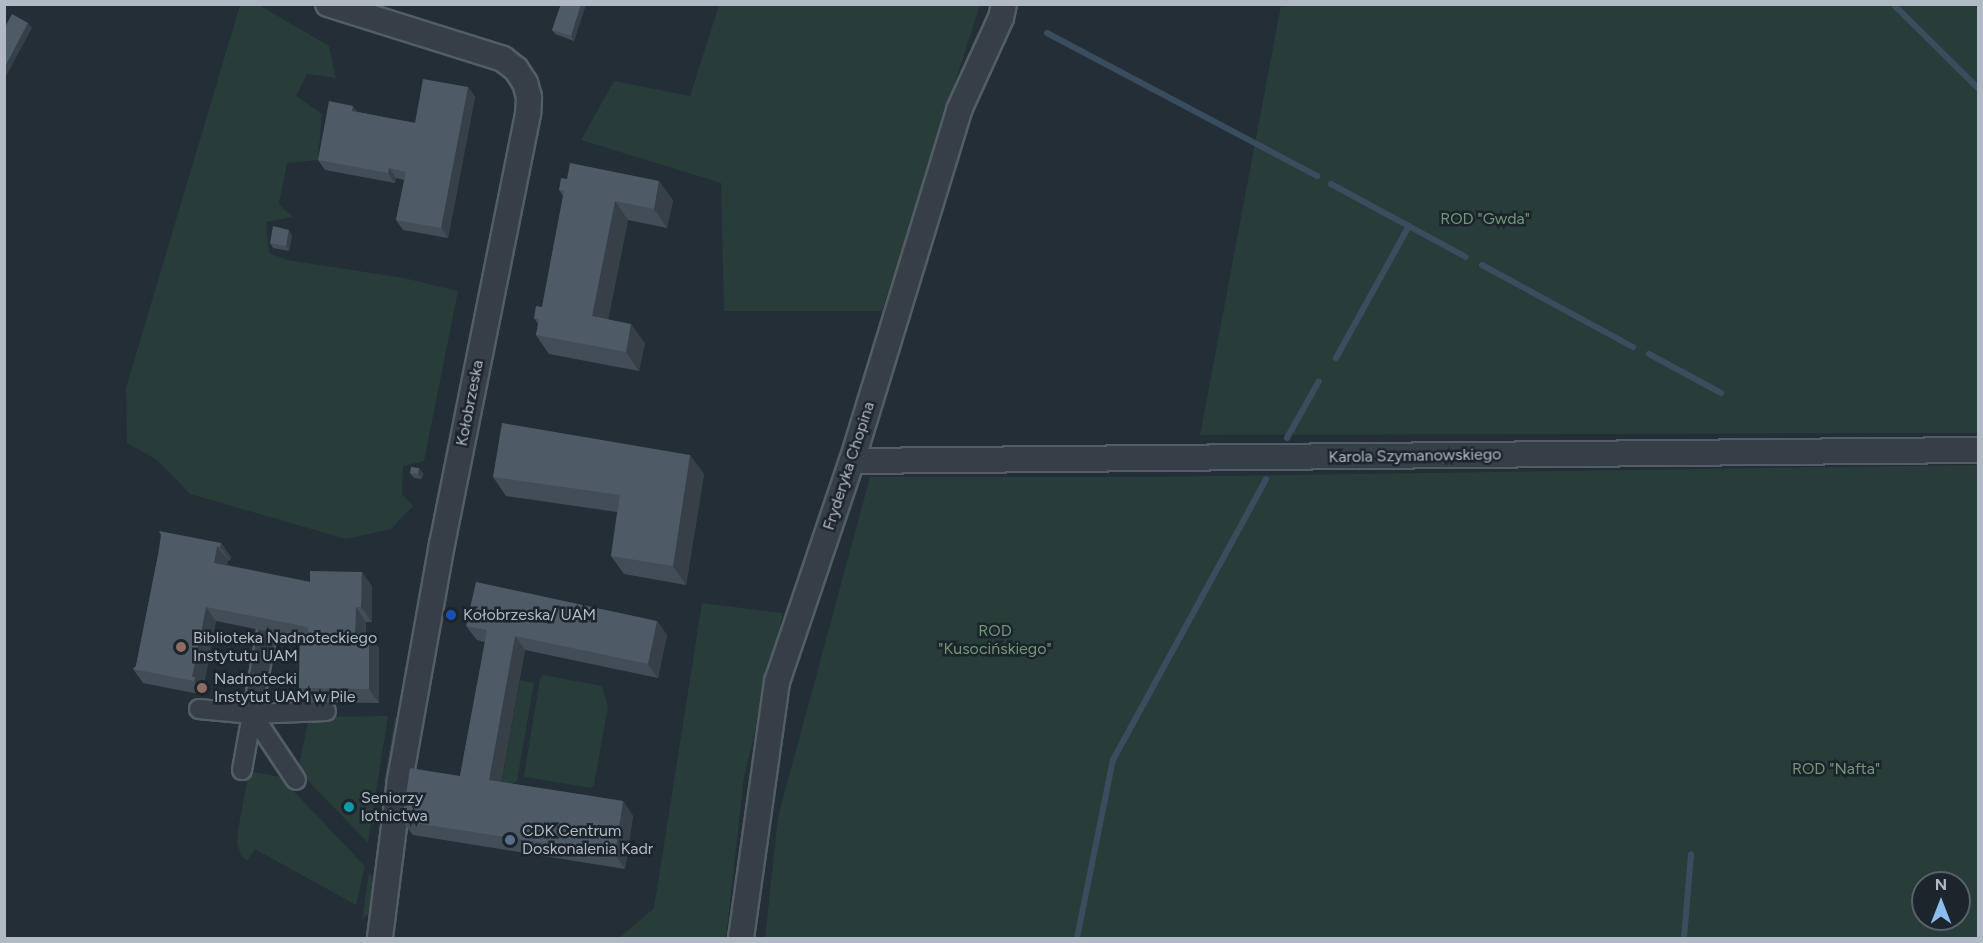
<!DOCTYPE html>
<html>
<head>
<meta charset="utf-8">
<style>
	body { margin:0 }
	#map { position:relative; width:1983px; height:943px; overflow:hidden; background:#232e37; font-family:Figtree,sans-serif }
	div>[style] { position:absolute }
	.green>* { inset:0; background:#283c3a }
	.stream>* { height:6px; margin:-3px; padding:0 3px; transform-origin:3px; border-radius:3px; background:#3a4d5f }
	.roads { filter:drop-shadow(2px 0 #545d65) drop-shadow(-2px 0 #545d65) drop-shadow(0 2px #545d65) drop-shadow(0 -2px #545d65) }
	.pedestrian>* { height:18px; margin:-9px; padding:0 9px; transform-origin:9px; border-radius:9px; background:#363f48 }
	.minor>* { height:24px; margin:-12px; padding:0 12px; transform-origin:12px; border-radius:12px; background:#363f48 }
	.wall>* { inset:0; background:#434d58 }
	.shaded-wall>* { inset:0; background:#373f47 }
	.building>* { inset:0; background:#4e5a66 }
	.dots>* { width:16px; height:16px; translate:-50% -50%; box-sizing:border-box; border:3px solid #1c242c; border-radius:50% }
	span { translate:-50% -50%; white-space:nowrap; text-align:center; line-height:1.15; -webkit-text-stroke:5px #1c242c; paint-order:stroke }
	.park-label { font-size:16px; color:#729777 }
	.street-label { font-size:16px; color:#b1bac4 }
	.poi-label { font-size:16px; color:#b1bac4 }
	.left { translate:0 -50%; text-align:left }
	.frame { position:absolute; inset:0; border:6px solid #b1bac4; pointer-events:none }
	.north { position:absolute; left:1911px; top:871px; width:60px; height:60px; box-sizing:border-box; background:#1c242c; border:2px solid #586069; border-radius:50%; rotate:0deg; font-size:16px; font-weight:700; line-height:24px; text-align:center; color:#b1bac4 }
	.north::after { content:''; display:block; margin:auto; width:21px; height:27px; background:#8cbcee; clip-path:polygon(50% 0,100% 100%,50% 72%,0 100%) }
</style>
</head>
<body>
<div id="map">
	<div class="green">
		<div style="clip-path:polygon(240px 5px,259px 5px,329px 46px,336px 78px,307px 74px,296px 96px,322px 114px,318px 160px,287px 163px,279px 204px,293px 217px,266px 222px,269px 253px,287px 260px,404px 278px,458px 291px,424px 461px,403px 466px,402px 494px,413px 506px,391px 529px,346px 539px,190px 494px,157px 460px,127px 443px,126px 388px)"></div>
		<div style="clip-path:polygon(719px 5px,980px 5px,882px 311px,724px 311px,721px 183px,581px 140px,614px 81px,690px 96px)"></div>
		<div style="clip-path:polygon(1281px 5px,1978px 5px,1978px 433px,1200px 435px)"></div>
		<div style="clip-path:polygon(evenodd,1978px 465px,1978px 938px,765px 938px,778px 817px,870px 477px,1142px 477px,1978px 465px,1923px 883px,1959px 883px,1959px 919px,1923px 919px,1923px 883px)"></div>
		<div style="clip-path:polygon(702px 603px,783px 613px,744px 778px,726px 938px,619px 938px,654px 908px)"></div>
		<div style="clip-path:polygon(543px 675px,602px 686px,608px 707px,594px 785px,591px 788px,525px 777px,524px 775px,540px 679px)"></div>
		<div style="clip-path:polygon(520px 680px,534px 683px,517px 781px,500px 791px)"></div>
		<div style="clip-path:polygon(388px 716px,368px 843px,298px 770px,309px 717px)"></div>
		<div style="clip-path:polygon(395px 717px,402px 717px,393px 766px,384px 782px)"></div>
		<div style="clip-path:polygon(249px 771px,280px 777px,365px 866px,356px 905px,255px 849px,247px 861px,241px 855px,237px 843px,238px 830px)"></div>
		<div style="clip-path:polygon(369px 871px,375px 885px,372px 910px,362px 920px)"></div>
	</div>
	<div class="stream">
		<div style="left:1893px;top:4px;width:120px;rotate:44.7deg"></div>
		<div style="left:1047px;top:33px;width:306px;rotate:27.9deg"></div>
		<div style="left:1331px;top:184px;width:153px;rotate:28.4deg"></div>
		<div style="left:1482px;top:265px;width:172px;rotate:28.5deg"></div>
		<div style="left:1649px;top:354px;width:82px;rotate:28.4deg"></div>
		<div style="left:1336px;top:358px;width:151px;rotate:-61.1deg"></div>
		<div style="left:1287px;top:438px;width:65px;rotate:-60.7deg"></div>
		<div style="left:1077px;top:938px;width:182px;rotate:-78.6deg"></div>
		<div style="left:1113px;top:760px;width:320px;rotate:-61.4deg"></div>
		<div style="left:1684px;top:938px;width:84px;rotate:-85.2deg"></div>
	</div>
	<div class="roads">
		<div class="pedestrian">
			<div style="left:199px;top:709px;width:53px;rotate:5.4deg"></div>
			<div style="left:252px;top:714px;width:74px;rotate:-2.3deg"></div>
			<div style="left:252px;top:714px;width:79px;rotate:56.3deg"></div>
			<div style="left:242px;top:770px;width:141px;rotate:-79.8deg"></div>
		</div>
		<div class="minor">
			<div style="left:328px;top:4px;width:183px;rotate:17.4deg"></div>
			<div style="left:503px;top:59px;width:16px;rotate:38deg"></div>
			<div style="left:516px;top:69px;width:17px;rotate:57deg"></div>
			<div style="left:525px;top:83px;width:15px;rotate:74deg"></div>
			<div style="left:529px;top:97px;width:17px;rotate:93deg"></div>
			<div style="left:528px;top:114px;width:439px;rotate:101.3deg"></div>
			<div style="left:442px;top:544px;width:239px;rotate:100.1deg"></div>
			<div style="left:400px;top:779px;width:160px;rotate:97.2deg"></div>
			<div style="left:852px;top:461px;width:1126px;rotate:-0.56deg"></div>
			<div style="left:741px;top:938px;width:259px;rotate:-82deg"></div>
			<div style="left:777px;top:682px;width:233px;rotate:-71.3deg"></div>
			<div style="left:852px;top:461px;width:367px;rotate:-73deg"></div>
			<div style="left:959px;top:110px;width:101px;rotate:-65.5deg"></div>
			<div style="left:1001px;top:18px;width:14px;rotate:-78deg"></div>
		</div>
	</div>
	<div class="wall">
		<div style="clip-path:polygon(561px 4px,586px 4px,574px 41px,555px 34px,552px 30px)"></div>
		<div style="clip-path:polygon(468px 87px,475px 97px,448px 238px,403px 230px,396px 220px,404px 180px,396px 178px,395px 183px,325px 170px,318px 160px,358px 112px,415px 123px)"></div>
		<div style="clip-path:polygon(559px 190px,673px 200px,667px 228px,628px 220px,608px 320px,645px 343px,639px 371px,549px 354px,536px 335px,538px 324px,534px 318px,542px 307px,563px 196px)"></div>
		<div style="clip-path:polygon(292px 235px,289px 251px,273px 248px,270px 243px)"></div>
		<div style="clip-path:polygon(690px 455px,704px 474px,686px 585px,624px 574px,611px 556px,617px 512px,506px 496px,493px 477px)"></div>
		<div style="clip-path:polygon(419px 468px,423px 473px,422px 479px,414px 478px,410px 473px)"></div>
		<div style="clip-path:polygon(221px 543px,231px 557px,230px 561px,228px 560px,227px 565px,310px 582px,372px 586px,372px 622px,366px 622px,366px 634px,379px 648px,379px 703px,309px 702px,299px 688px,300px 638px,216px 621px,203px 689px,205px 692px,204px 695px,143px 683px,133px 669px,136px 666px,158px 555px)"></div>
		<div style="clip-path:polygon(657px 621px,667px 635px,658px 678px,525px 650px,501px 782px,623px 801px,633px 816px,625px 869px,413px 835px,402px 821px,460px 776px,485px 642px,477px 640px,466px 626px)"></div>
	</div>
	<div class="shaded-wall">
		<div style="clip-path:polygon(581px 4px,586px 4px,574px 41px,571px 36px)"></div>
		<div style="clip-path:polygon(28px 23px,32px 28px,4px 80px,4px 69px)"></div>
		<div style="clip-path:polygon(468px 87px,475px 97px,448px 238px,441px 228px)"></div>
		<div style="clip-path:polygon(353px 106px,360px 115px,352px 111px)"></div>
		<div style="clip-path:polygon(389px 168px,396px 178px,395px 183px,388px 173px)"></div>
		<div style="clip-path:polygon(659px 181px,673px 200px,667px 228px,654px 209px)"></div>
		<div style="clip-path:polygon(615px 201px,628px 220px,605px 335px,592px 316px)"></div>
		<div style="clip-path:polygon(289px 230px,292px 235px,289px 251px,286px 246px)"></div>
		<div style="clip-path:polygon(631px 324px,645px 343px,639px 371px,626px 352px)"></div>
		<div style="clip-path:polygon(690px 455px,704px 474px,686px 585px,673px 566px)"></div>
		<div style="clip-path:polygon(419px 468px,423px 473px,422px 479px,418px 474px)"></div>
		<div style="clip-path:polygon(221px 543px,231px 557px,230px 561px,220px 547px)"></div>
		<div style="clip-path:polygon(217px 546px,228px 560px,224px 577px,214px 563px)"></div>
		<div style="clip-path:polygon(362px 572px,372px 586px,372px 622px,361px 607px)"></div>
		<div style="clip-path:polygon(206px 607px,216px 621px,203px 689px,205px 692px,204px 695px,192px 677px)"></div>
		<div style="clip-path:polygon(356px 607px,366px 622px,365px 648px,355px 633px)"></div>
		<div style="clip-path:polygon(657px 621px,667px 635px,658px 678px,648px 664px)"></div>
		<div style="clip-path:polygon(369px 634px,379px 648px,379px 703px,369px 689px)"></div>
		<div style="clip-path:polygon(515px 636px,525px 650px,499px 795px,489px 780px)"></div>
		<div style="clip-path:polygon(623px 801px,633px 816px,625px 869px,615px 854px)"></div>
	</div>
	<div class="building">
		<div style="clip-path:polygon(561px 4px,581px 4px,571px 36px,552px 30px)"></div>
		<div style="clip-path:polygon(12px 14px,28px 23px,4px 69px,4px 29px)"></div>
		<div style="clip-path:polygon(423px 79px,468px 87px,441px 228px,396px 220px,406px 172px,389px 168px,388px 173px,318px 160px,329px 101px,353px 106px,352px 111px,415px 123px)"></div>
		<div style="clip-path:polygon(570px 163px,659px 181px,654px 209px,615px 201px,592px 316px,631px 324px,626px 352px,536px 335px,539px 319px,534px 318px,536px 306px,542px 307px,564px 191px,559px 190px,561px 178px,567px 179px)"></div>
		<div style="clip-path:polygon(273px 226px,289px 230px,286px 246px,270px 243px)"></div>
		<div style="clip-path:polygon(502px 423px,690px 455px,673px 566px,611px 556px,620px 495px,493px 477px)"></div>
		<div style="clip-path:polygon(411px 467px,419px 468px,418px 474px,410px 473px)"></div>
		<div style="clip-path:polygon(159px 531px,221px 543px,220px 547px,217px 546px,214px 563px,310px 582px,310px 571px,362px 572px,361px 607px,356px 607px,355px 633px,369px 634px,369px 689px,299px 688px,300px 633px,308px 633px,308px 627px,206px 607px,192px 677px,195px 677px,194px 681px,133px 669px,136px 666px,158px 555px,161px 535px)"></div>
		<div style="clip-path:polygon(476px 582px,657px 621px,648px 664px,515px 636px,489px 780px,623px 801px,615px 854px,402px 821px,410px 768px,460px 776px,487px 630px,466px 626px)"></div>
	</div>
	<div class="dots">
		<div style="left:451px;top:615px;background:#1a4fb4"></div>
		<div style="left:181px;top:647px;background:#8d6e63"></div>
		<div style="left:202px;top:688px;background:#8d6e63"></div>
		<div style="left:349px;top:807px;background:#0f9aa8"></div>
		<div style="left:510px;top:840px;background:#5c6f8a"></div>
	</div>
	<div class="park-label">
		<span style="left:1485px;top:219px">ROD "Gwda"</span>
		<span style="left:995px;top:640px">ROD<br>"Kusocińskiego"</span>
		<span style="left:1836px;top:769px">ROD "Nafta"</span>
	</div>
	<div class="street-label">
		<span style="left:470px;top:403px;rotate:-79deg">Kołobrzeska</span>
		<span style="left:1415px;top:456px;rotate:-1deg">Karola Szymanowskiego</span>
		<span style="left:849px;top:466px;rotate:-72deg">Fryderyka Chopina</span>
	</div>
	<div class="poi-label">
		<span class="left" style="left:463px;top:615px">Kołobrzeska/ UAM</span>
		<span class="left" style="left:193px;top:647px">Biblioteka Nadnoteckiego<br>Instytutu UAM</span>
		<span class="left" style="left:214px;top:688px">Nadnotecki<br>Instytut UAM w Pile</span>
		<span class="left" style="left:361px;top:807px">Seniorzy<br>lotnictwa</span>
		<span class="left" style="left:522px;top:840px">CDK Centrum<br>Doskonalenia Kadr</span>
	</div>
	<div class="frame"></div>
	<div class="north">N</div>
</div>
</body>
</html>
